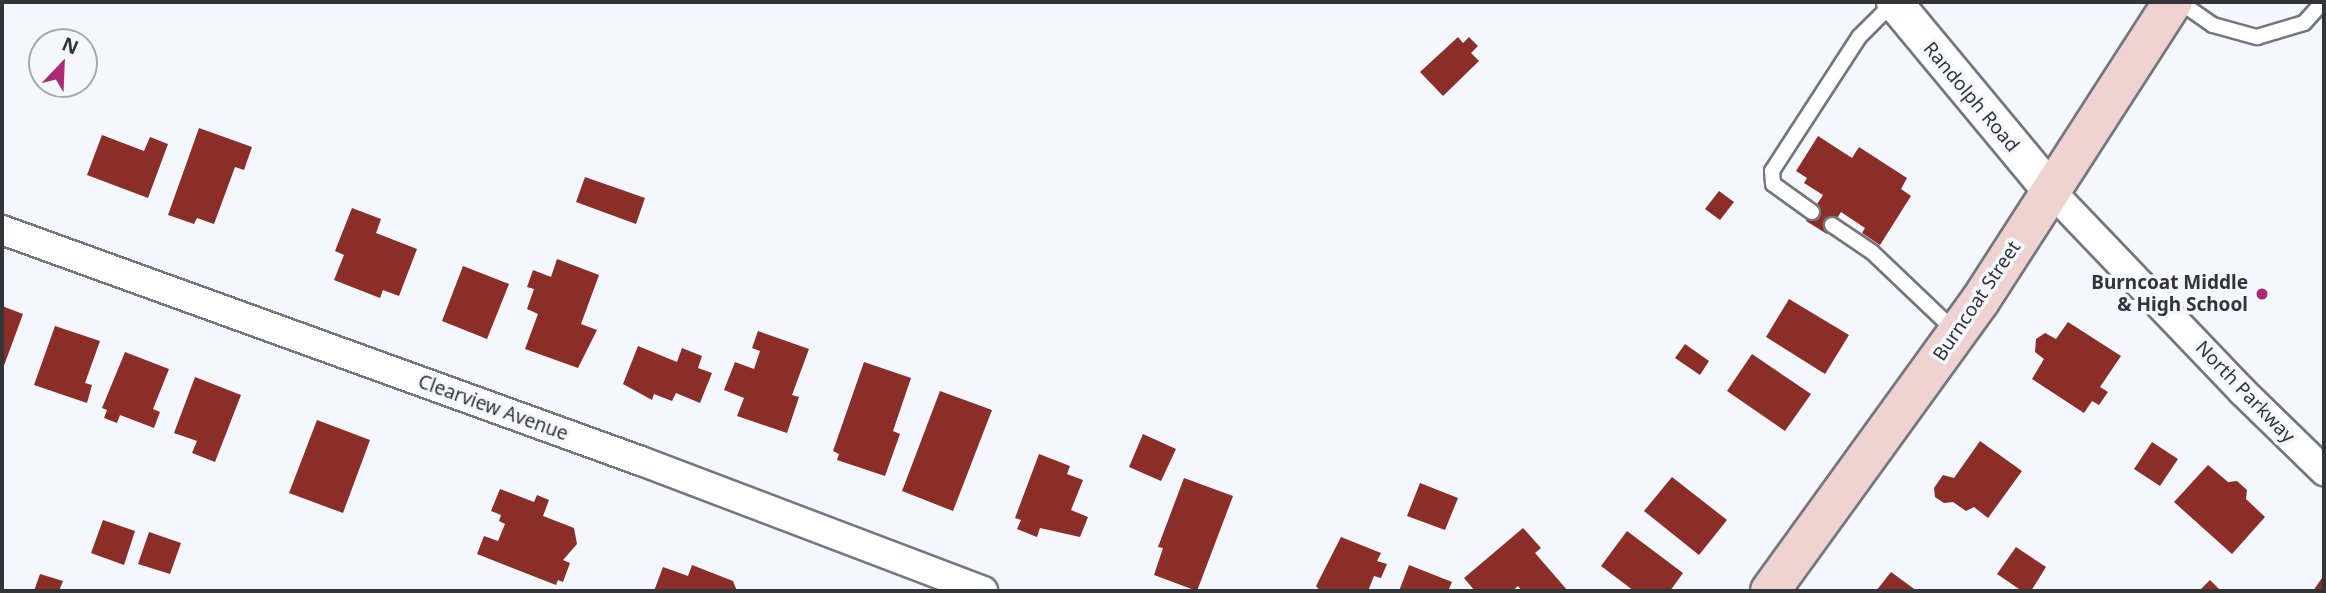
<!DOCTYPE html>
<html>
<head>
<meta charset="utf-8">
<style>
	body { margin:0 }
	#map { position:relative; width:2326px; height:593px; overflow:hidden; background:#f5f7fe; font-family:"Noto Sans",sans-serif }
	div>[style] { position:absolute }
	.building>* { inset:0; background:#8a2e27 }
	.roads { filter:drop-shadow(2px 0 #74777f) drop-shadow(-2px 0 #74777f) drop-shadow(0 2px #74777f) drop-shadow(0 -2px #74777f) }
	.service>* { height:14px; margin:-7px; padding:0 7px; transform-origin:7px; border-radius:7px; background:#fff }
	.minor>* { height:28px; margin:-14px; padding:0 14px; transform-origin:14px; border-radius:14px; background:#fff }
	.tertiary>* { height:35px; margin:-17.5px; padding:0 17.5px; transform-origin:17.5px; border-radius:17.5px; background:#fff }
	.secondary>* { height:38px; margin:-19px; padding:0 19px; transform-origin:19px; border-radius:19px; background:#efd3d1 }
	.dots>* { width:19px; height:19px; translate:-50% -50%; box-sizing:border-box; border:4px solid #f5f7fe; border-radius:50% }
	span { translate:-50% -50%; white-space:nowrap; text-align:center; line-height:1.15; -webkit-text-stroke:7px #f5f7fe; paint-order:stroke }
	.street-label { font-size:19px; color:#333437 }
	.poi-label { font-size:19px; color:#333437; font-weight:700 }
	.right { translate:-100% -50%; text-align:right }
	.frame { position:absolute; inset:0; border:4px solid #333437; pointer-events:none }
	.north { position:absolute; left:28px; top:28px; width:70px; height:70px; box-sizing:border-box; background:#f5f7fe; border:2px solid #a7a9ae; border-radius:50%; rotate:23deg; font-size:19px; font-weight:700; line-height:28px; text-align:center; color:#333437 }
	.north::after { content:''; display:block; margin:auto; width:24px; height:32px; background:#ac2973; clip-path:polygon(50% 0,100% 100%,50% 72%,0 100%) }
</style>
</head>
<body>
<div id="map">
	<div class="building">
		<div style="clip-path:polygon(1458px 37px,1463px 43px,1469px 37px,1478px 46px,1471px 53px,1479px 61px,1443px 96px,1420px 72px)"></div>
		<div style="clip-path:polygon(199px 128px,252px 147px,244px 170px,235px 167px,214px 224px,197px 218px,194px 224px,168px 215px)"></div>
		<div style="clip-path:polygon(102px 135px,144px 151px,150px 137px,168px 144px,148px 198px,87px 175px)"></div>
		<div style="clip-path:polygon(1818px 136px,1852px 158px,1859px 147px,1907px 178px,1901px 189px,1911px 196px,1880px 245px,1862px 233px,1865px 228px,1841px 212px,1827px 234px,1806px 221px,1823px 195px,1804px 183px,1807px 178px,1796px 171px)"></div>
		<div style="clip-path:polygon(585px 177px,645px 198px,636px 224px,576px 202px)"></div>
		<div style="clip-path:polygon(1719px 191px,1734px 202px,1720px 220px,1705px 209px)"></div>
		<div style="clip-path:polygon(352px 208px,381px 219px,376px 233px,417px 249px,399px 296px,383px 290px,380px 298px,334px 280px,344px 255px,335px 251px)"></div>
		<div style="clip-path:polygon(557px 259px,599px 275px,581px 324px,597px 330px,578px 368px,525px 349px,538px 314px,527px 309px,534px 289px,527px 287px,533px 270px,551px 277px)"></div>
		<div style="clip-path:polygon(463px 266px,509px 284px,487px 339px,442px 321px)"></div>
		<div style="clip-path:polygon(1789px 299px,1849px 335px,1825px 374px,1766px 337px)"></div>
		<div style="clip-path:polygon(2px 306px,23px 314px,2px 371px)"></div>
		<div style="clip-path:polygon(2068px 322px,2121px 356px,2100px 387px,2108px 392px,2099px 405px,2092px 401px,2084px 413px,2032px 379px,2044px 359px,2035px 352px,2036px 339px,2045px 333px,2056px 339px)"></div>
		<div style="clip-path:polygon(55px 326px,100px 341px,85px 383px,92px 385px,87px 403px,34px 385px)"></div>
		<div style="clip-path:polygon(758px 331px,809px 349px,792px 395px,799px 397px,787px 433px,737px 416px,744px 398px,724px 390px,735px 362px,754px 369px,760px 351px,752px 348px)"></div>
		<div style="clip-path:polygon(1685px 344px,1709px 361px,1700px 375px,1675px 358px)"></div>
		<div style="clip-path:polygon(638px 346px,677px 362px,682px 348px,702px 356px,698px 368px,712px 373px,700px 403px,676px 393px,672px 401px,654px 394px,652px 400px,623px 384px)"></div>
		<div style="clip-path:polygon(125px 352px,169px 369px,153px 409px,160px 412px,154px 428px,120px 415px,117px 423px,104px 418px,107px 410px,102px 408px)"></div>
		<div style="clip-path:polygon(1752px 354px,1811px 394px,1785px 431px,1727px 391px)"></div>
		<div style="clip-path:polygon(864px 362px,911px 378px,893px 431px,900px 434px,885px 476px,837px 460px,839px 454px,833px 451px)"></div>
		<div style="clip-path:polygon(195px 377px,241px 395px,215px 462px,192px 453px,197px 441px,174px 433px)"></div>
		<div style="clip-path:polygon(940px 391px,992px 410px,953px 511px,902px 491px)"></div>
		<div style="clip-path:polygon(317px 420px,370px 440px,343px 513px,289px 493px)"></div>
		<div style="clip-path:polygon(1143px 434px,1176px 449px,1161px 481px,1129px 467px)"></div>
		<div style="clip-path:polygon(1980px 441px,2022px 471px,1988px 518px,1974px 507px,1966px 511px,1953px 502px,1944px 503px,1935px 497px,1934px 488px,1943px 475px,1954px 478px)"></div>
		<div style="clip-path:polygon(2152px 442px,2178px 459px,2160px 486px,2134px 469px)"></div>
		<div style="clip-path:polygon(1039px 454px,1070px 466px,1067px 474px,1083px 480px,1071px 510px,1088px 517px,1080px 537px,1040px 528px,1037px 537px,1017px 529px,1021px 520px,1015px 518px)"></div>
		<div style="clip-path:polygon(2208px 465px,2228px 482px,2237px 481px,2247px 490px,2246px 499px,2265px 517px,2232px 554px,2174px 502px)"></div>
		<div style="clip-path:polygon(1672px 477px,1727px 520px,1699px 555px,1644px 511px)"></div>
		<div style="clip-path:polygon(1184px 478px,1233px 496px,1197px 591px,1154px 575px,1163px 548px,1158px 547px)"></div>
		<div style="clip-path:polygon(1420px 483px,1458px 498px,1445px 530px,1407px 516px)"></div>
		<div style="clip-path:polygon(500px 489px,534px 502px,537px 495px,549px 500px,543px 516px,574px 528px,577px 544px,563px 560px,570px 563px,563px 582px,558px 580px,556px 585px,477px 554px,484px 536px,498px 541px,505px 524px,499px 521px,501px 515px,491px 511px)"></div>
		<div style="clip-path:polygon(103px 520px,135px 531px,124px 565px,91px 553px)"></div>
		<div style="clip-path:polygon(1523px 528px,1541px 548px,1535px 553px,1568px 591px,1522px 591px,1518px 586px,1512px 591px,1475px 591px,1464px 578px)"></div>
		<div style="clip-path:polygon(1627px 531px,1683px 573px,1670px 591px,1634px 591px,1601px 566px)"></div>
		<div style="clip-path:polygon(149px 532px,181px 543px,170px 574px,138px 564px)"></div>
		<div style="clip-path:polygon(1341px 537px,1381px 553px,1377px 561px,1387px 564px,1381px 578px,1374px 576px,1368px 591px,1320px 591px,1316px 586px)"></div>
		<div style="clip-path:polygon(2016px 547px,2046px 567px,2031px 591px,2022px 591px,1997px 574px)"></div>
		<div style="clip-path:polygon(692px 565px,733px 581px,737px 591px,654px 591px,663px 567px,688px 576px)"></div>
		<div style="clip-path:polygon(1409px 565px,1452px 582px,1448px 591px,1399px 591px)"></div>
		<div style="clip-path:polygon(1891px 572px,1917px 591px,1876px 591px)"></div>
		<div style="clip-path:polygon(40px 574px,63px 581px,59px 591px,34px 591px)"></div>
		<div style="clip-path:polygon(2324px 575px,2324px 591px,2313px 591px)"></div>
		<div style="clip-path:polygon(2210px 580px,2221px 591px,2199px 591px)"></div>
	</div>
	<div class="roads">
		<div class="service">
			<div style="left:2180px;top:2px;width:40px;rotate:34.9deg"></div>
			<div style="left:2213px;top:25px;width:46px;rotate:15.3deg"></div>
			<div style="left:2257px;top:37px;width:49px;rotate:-16.6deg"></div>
			<div style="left:2304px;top:23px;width:28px;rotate:-48deg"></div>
			<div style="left:1812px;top:212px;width:48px;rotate:-144.3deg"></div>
			<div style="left:1773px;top:184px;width:13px;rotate:-94deg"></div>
			<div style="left:1772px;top:171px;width:160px;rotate:-57deg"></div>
			<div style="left:1859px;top:37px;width:49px;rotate:-45deg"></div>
			<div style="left:1832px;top:225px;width:48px;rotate:34deg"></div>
			<div style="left:1872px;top:252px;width:116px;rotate:43.6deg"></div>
		</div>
		<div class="minor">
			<div style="left:2050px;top:190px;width:278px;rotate:46.3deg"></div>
			<div style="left:2242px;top:391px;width:115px;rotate:44.3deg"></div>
			<div style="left:2px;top:230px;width:679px;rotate:19.88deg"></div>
			<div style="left:641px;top:461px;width:366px;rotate:20.8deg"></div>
		</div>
		<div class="tertiary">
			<div style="left:1894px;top:2px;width:244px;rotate:50.3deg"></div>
		</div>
		<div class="secondary">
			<div style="left:1770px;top:591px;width:358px;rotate:-54.1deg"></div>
			<div style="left:1980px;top:301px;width:356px;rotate:-57.2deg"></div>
		</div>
	</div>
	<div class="dots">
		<div style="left:2262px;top:294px;background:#ac2973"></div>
	</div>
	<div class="street-label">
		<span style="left:1971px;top:97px;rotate:50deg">Randolph Road</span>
		<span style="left:1977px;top:301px;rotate:-56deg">Burncoat Street</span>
		<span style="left:2245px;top:392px;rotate:46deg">North Parkway</span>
		<span style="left:493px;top:408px;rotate:20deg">Clearview Avenue</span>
	</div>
	<div class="poi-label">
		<span class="right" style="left:2248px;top:294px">Burncoat Middle<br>&amp; High School</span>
	</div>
	<div class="frame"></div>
	<div class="north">N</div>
</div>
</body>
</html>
